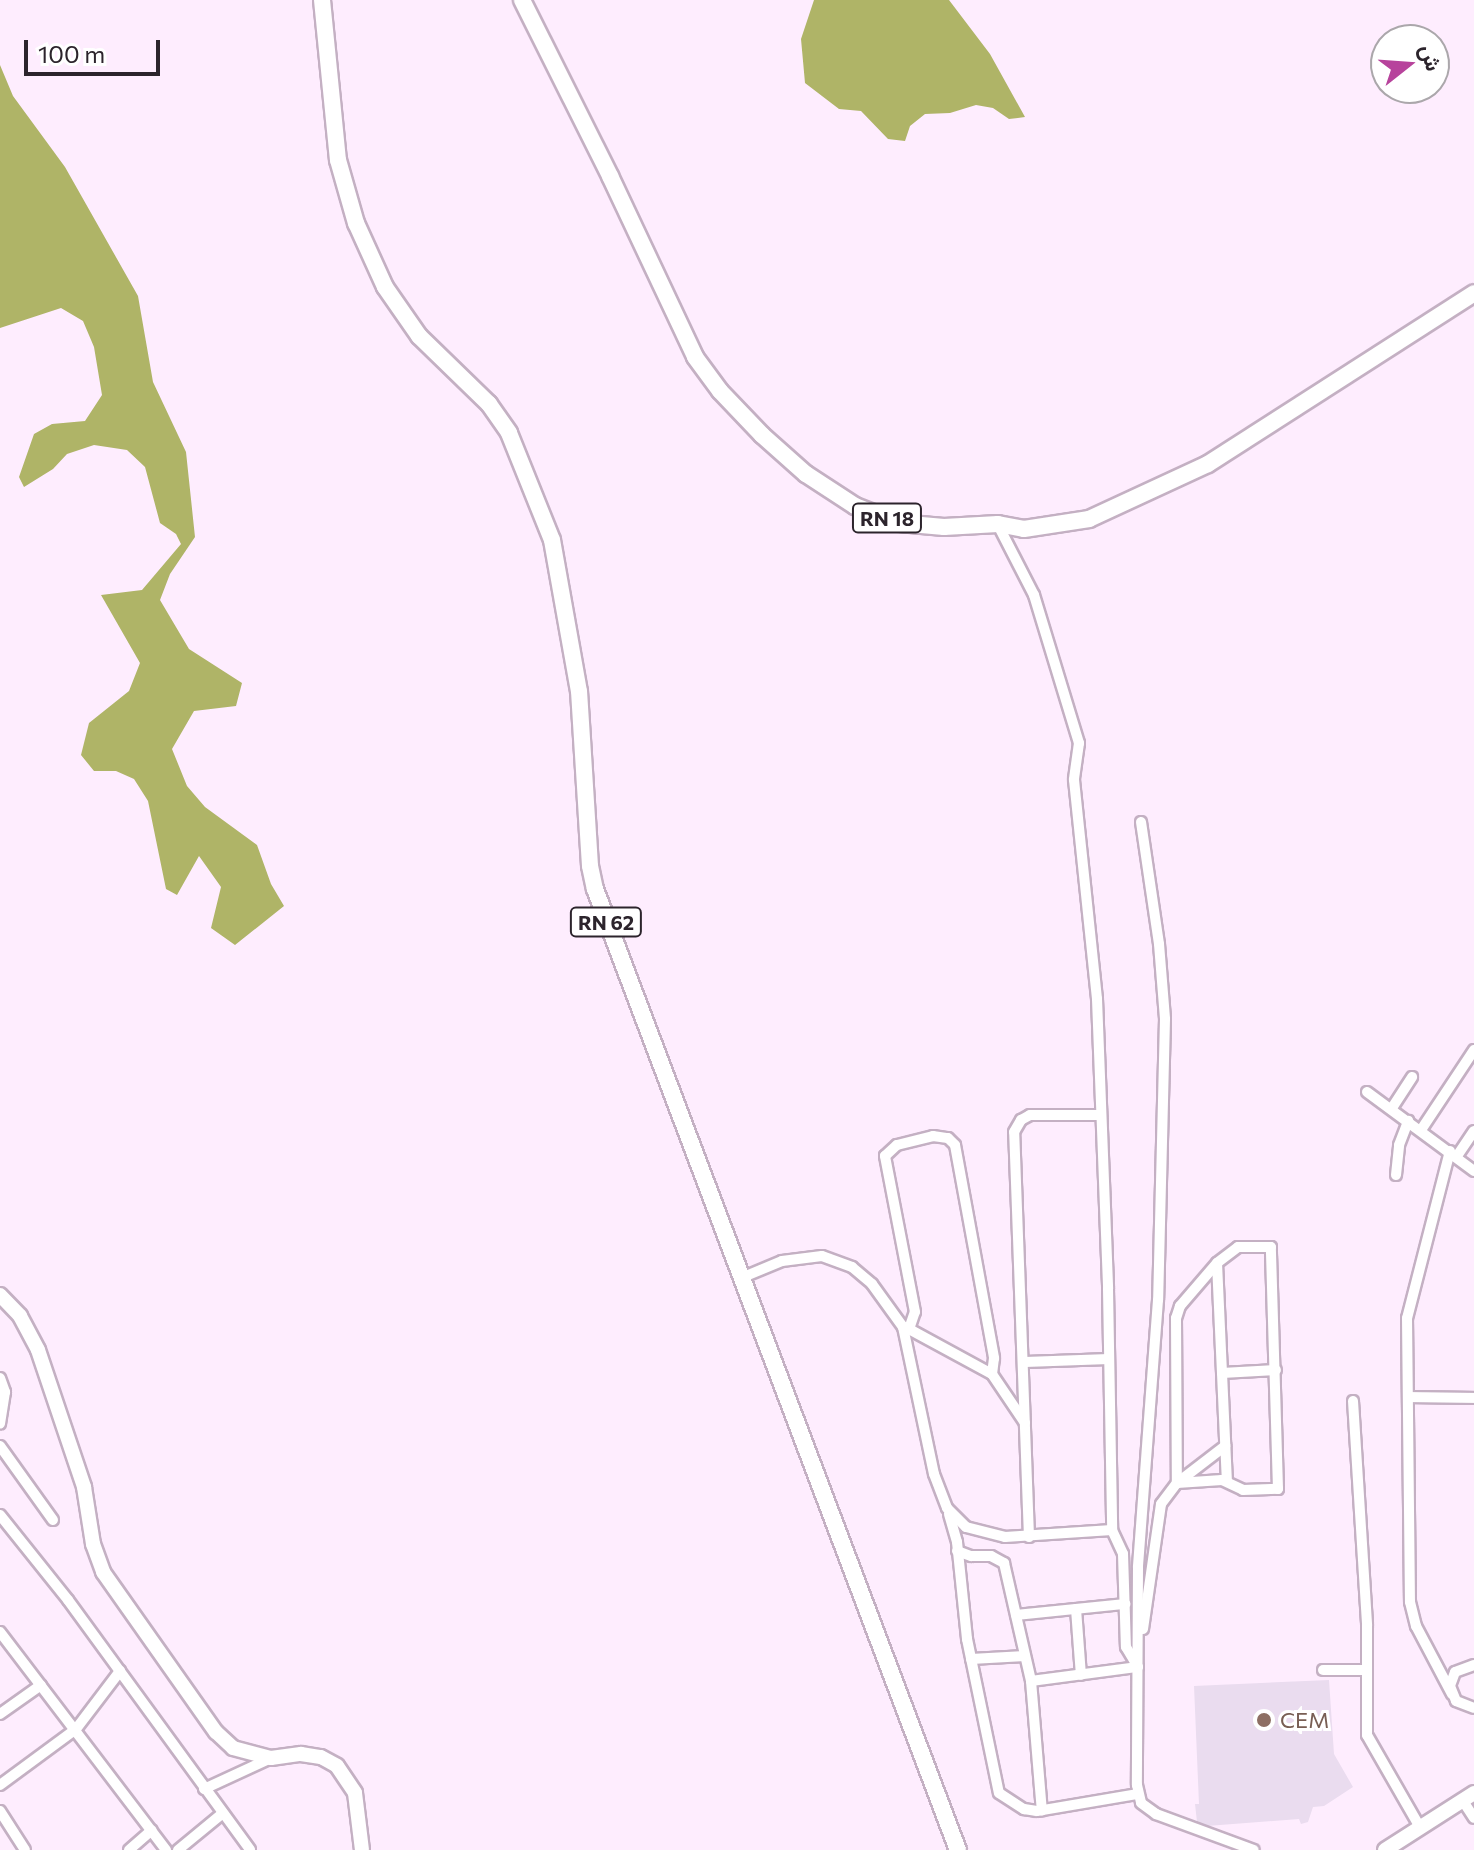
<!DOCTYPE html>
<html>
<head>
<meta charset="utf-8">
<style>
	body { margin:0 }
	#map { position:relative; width:1474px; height:1850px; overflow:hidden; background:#feedfe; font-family:Commissioner,Vazirmatn,sans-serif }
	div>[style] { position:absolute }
	.education>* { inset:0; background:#eadcef }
	.forest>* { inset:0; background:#afb467 }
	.roads { filter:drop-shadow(2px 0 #c4b0c3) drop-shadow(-2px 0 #c4b0c3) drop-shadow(0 2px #c4b0c3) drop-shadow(0 -2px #c4b0c3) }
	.street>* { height:10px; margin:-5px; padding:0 5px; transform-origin:5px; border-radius:5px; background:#fff }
	.secondary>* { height:14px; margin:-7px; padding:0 7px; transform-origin:7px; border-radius:7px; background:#fff }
	.primary>* { height:16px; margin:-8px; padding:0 8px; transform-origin:8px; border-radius:8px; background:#fff }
	.dots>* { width:22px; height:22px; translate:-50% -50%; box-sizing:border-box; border:4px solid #fff; border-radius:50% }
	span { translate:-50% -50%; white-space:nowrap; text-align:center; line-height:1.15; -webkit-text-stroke:6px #fff; paint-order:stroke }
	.shield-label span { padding:2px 6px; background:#fff; border:2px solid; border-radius:6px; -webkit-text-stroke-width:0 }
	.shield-label { font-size:20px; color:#2c242c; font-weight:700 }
	.education-label { font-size:22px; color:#785e54 }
	.left { translate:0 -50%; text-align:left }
	.north { position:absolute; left:1370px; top:24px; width:80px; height:80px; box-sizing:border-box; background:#fff; border:2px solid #aba7ab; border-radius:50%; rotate:73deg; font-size:22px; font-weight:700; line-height:32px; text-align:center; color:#2c242c }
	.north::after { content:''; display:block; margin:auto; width:28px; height:36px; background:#b7439c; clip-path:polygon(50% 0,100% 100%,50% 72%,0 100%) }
	.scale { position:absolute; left:24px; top:40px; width:136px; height:36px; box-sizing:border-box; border:4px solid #2c242c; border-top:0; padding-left:10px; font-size:24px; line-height:28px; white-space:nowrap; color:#2c242c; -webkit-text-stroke:6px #fff; paint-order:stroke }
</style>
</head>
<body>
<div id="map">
	<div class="education">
		<div style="clip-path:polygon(1329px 1680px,1334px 1754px,1353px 1787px,1324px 1806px,1313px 1807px,1308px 1822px,1301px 1824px,1299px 1819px,1207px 1826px,1197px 1822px,1195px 1804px,1199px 1804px,1194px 1686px)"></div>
	</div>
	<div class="forest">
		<div style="clip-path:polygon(814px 0,949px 0,990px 54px,1025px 117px,1009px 119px,993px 108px,976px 105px,950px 113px,925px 114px,910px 126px,905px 141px,888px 139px,861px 111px,839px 109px,805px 83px,801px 39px)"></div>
		<div style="clip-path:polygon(0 65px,13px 96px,65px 167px,138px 296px,153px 382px,186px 452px,195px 537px,170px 574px,160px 600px,189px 649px,242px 683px,236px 706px,194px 711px,172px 749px,187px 786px,205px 807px,257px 845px,271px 884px,284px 906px,235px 945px,211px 928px,221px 887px,199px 856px,177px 895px,166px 889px,148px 801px,134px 779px,116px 771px,94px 771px,81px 755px,89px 723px,129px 691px,140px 663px,101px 595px,142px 590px,181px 544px,176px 534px,160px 523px,145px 467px,127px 450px,94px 445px,67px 454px,53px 469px,24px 487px,19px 477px,34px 434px,52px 424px,85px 421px,102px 395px,94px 347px,83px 321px,61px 308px,0 328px)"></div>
	</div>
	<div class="roads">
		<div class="street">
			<div style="left:998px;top:525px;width:79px;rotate:62.8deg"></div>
			<div style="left:1034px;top:595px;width:155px;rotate:73.1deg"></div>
			<div style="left:1079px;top:743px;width:37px;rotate:98deg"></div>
			<div style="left:1074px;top:780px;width:220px;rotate:84deg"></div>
			<div style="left:1097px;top:999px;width:290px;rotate:87.8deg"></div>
			<div style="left:1108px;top:1289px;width:241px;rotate:89deg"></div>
			<div style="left:1112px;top:1530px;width:26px;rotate:65deg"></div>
			<div style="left:1123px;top:1554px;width:93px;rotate:88.2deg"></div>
			<div style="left:1126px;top:1647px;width:23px;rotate:59deg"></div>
			<div style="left:1141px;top:822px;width:123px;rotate:81.6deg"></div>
			<div style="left:1159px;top:944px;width:75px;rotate:85.4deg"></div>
			<div style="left:1165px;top:1019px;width:281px;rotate:91.4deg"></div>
			<div style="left:1158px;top:1300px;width:268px;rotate:94.3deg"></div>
			<div style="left:1138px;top:1567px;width:218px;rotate:90.3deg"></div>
			<div style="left:1137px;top:1785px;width:18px;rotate:77deg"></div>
			<div style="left:1141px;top:1803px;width:19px;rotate:36deg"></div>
			<div style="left:1156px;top:1814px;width:104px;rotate:20.2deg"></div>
			<div style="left:1367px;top:1092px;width:133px;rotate:36.4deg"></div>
			<div style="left:1392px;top:1108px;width:37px;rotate:-57deg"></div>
			<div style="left:1421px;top:1130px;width:96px;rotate:-56.5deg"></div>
			<div style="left:1450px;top:1151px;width:172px;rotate:104.4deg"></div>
			<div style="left:1407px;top:1318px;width:284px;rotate:89.4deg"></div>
			<div style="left:1410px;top:1602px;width:25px;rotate:76deg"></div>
			<div style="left:1416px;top:1626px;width:77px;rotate:62.1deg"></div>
			<div style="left:1457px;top:1156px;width:30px;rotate:-56deg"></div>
			<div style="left:1396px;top:1175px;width:30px;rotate:-84deg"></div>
			<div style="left:1399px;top:1145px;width:26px;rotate:-69deg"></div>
			<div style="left:1217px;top:1263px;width:57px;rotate:130.7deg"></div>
			<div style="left:1180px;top:1306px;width:13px;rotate:108deg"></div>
			<div style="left:1176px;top:1318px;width:165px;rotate:89.7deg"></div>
			<div style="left:1177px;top:1483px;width:45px;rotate:-3.8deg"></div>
			<div style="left:1222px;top:1480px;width:23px;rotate:25deg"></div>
			<div style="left:1243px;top:1490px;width:35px;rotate:-2deg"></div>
			<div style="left:1278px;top:1489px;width:242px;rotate:-91.7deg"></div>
			<div style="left:1271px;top:1247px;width:33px;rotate:180deg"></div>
			<div style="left:1238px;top:1247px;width:26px;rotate:143deg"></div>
			<div style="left:1217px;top:1263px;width:218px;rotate:87.4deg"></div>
			<div style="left:741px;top:1278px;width:44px;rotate:-22.5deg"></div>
			<div style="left:782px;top:1261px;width:40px;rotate:-7.1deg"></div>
			<div style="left:822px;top:1256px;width:32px;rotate:20deg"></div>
			<div style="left:852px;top:1267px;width:26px;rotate:40deg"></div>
			<div style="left:872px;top:1284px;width:53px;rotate:54.2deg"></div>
			<div style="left:903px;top:1327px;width:150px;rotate:78.1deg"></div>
			<div style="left:934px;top:1474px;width:36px;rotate:69deg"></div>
			<div style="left:947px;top:1508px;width:27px;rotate:45deg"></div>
			<div style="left:966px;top:1527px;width:40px;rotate:14.4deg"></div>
			<div style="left:1005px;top:1537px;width:107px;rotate:-3.7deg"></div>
			<div style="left:903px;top:1327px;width:6px;rotate:18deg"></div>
			<div style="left:909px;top:1329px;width:18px;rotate:-71deg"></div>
			<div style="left:915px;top:1312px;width:159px;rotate:-100.9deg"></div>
			<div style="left:885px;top:1156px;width:16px;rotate:-43deg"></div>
			<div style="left:897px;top:1145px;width:37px;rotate:-14deg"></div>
			<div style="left:933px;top:1136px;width:15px;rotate:8deg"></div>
			<div style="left:948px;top:1138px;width:10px;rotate:45deg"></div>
			<div style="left:955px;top:1145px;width:217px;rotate:79.6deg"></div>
			<div style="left:994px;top:1358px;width:16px;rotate:97deg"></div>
			<div style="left:992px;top:1374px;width:59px;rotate:56deg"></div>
			<div style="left:909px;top:1329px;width:94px;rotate:28.5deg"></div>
			<div style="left:1025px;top:1362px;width:84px;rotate:-2deg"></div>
			<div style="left:1222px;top:1373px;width:54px;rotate:-3.2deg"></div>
			<div style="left:0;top:1378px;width:15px;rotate:70deg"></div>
			<div style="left:5px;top:1392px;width:32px;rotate:99deg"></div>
			<div style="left:1411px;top:1397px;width:63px;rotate:0.9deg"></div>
			<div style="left:1353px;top:1401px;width:225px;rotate:86.4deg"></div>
			<div style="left:1367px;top:1626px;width:109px;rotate:90deg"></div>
			<div style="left:1367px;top:1735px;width:106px;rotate:60.1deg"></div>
			<div style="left:0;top:1446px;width:91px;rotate:54.4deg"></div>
			<div style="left:949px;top:1514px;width:29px;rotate:74deg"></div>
			<div style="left:957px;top:1542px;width:98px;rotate:84.1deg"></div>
			<div style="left:967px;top:1639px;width:157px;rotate:78.3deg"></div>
			<div style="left:999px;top:1793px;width:30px;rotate:33deg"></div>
			<div style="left:1024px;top:1809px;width:13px;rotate:9deg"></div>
			<div style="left:1037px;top:1811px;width:102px;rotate:-9.6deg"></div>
			<div style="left:0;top:1515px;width:109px;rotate:51.3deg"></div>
			<div style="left:68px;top:1600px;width:309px;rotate:53.9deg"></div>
			<div style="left:1029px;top:1537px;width:405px;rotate:-92.1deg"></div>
			<div style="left:1014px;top:1132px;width:14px;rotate:-60deg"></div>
			<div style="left:1021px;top:1120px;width:10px;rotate:-29deg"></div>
			<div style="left:1030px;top:1115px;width:69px"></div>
			<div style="left:957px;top:1551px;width:15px;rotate:20deg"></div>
			<div style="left:971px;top:1556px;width:20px"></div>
			<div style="left:991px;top:1556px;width:15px;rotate:28deg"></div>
			<div style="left:1004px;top:1563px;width:121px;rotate:77.1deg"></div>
			<div style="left:1031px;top:1681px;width:130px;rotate:85.2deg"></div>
			<div style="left:1076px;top:1609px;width:66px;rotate:85.7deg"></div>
			<div style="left:1016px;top:1615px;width:110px;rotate:-5.8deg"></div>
			<div style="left:1143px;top:1629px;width:126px;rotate:-81.8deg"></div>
			<div style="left:1161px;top:1504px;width:26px;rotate:-53deg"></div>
			<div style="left:1177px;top:1483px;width:61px;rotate:-37.6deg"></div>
			<div style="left:0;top:1632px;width:274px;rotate:52.7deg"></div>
			<div style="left:971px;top:1659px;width:54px;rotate:-3.2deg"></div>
			<div style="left:1474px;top:1665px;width:20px;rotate:160deg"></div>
			<div style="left:1455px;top:1672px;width:15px;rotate:110deg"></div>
			<div style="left:1450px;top:1686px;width:16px;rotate:68deg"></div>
			<div style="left:1456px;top:1701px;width:19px;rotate:21deg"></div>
			<div style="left:1323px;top:1670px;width:44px"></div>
			<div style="left:1031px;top:1681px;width:108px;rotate:-7.5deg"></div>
			<div style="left:0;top:1714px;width:50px;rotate:-35.3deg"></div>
			<div style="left:0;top:1785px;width:94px;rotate:-36.4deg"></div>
			<div style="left:76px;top:1729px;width:73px;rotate:-52.8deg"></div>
			<div style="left:204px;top:1789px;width:74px;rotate:-24.8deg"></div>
			<div style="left:1463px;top:1801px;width:20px;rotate:57deg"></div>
			<div style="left:0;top:1811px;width:46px;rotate:57.3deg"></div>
			<div style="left:129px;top:1850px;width:30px;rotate:-41deg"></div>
			<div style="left:178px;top:1850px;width:58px;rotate:-39.4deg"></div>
		</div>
		<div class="secondary">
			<div style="left:0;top:1295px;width:29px;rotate:46deg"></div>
			<div style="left:20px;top:1316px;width:38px;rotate:62deg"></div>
			<div style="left:38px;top:1350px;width:145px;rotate:71.4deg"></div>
			<div style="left:84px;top:1487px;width:58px;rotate:81deg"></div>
			<div style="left:93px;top:1544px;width:30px;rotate:70deg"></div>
			<div style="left:103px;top:1572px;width:196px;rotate:54.8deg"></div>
			<div style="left:216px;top:1732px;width:23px;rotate:43deg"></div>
			<div style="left:233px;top:1748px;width:39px;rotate:15deg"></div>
			<div style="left:271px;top:1758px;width:30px;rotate:-8deg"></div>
			<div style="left:301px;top:1754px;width:20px;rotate:9deg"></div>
			<div style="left:321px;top:1757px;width:18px;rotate:29deg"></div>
			<div style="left:337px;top:1766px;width:32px;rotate:56deg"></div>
			<div style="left:355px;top:1793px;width:57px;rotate:83deg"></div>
			<div style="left:1385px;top:1850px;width:106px;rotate:-32.6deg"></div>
		</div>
		<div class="primary">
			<div style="left:322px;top:0;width:161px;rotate:84.3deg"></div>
			<div style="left:338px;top:160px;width:66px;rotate:74.1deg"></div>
			<div style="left:356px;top:223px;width:70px;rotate:65.6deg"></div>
			<div style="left:385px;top:287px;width:60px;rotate:55.2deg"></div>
			<div style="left:419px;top:336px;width:98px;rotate:44.2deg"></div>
			<div style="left:489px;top:404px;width:35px;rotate:55deg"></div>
			<div style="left:509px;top:433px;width:115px;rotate:68.1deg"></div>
			<div style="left:552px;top:540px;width:153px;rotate:79.9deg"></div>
			<div style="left:579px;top:691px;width:175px;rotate:86.4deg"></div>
			<div style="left:590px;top:866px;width:24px;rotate:78deg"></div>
			<div style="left:595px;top:889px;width:1027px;rotate:69.31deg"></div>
			<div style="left:522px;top:0;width:197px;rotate:63.4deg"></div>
			<div style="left:610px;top:176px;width:200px;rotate:64.8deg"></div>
			<div style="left:695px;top:357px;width:42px;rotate:53.7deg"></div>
			<div style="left:720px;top:391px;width:61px;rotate:46.3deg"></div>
			<div style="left:762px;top:435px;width:59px;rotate:41.6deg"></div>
			<div style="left:806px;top:474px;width:59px;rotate:33.1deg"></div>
			<div style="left:855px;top:506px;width:47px;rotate:21.1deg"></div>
			<div style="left:899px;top:523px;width:45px;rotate:5.1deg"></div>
			<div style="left:944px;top:527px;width:54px;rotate:-3.2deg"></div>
			<div style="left:998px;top:524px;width:26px;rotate:11deg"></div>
			<div style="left:1024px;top:529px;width:66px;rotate:-8.7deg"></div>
			<div style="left:1089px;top:519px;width:131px;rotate:-24.8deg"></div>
			<div style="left:1208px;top:464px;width:316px;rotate:-32.7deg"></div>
		</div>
	</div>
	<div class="dots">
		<div style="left:1264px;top:1720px;background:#8d6e63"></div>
	</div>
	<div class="shield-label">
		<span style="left:887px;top:518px">RN 18</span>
		<span style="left:606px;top:922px">RN 62</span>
	</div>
	<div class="education-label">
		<span class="left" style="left:1280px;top:1720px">CEM</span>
	</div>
	<div class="north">ش</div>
	<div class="scale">100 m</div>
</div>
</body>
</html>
